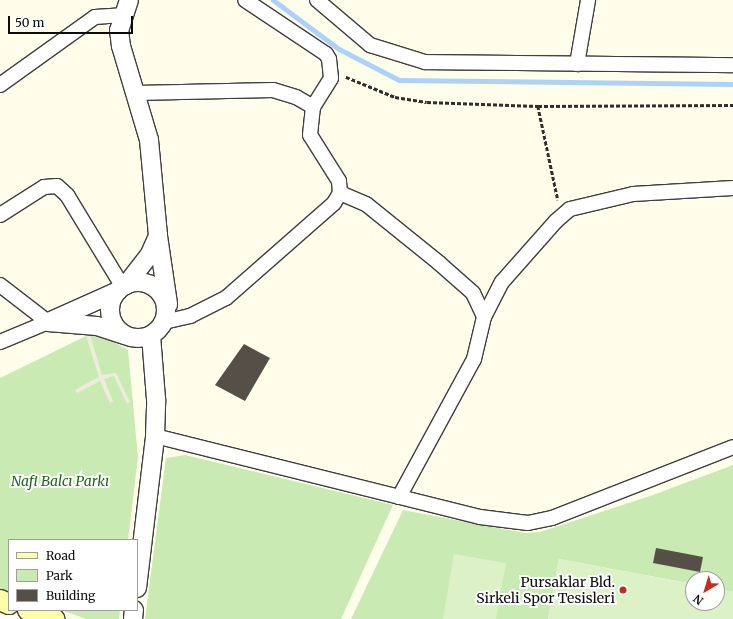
<!DOCTYPE html>
<html>
<head>
<meta charset="utf-8">
<style>
	body { margin:0 }
	#map { position:relative; width:733px; height:619px; overflow:hidden; background:#fffeeb; font-family:Merriweather,serif }
	div>[style] { position:absolute }
	.green>* { inset:0; background:#c9ebb3 }
	.pitch>* { inset:0; background:#dcf1c6 }
	.plaza>* { inset:0; background:#eeecdb }
	.stream>* { height:5px; margin:-2.5px; padding:0 2.5px; transform-origin:2.5px; border-radius:2.5px; background:#add2f9 }
	.building>* { inset:0; background:#554f48 }
	.path>* { height:2.5px; margin-top:-1.25px; transform-origin:0; background:repeating-linear-gradient(90deg,#2e2e2e 0 4px,transparent 0 6px) }
	.roads { filter:drop-shadow(1px 0 #3f3f3f) drop-shadow(-1px 0 #3f3f3f) drop-shadow(0 1px #3f3f3f) drop-shadow(0 -1px #3f3f3f) }
	.minor>* { height:14px; margin:-7px; padding:0 7px; transform-origin:7px; border-radius:7px; background:#fff }
	.tertiary>* { height:18px; margin:-9px; padding:0 9px; transform-origin:9px; border-radius:9px; background:#fff }
	.tertiary>.ring { margin:-9px; padding:0; box-sizing:content-box; background:none; border:18px solid #fff; border-radius:50% }
	.secondary>* { height:20px; margin:-10px; padding:0 10px; transform-origin:10px; border-radius:10px; background:#fdffa6 }
	.dots>* { width:11px; height:11px; translate:-50% -50%; box-sizing:border-box; border:2px solid #fff; border-radius:50% }
	span { translate:-50% -50%; white-space:nowrap; text-align:center; line-height:1.15; -webkit-text-stroke:4px #fff; paint-order:stroke }
	.park-label { font-size:14px; color:#1f661a; font-style:italic }
	.poi-label { font-size:14px; color:#0c0c0c }
	.right { translate:-100% -50%; text-align:right }
	.legend { position:absolute; left:8px; top:539px; width:130px; height:72px; box-sizing:border-box; background:#fff; border:1px solid #9e9e9e; margin:0; padding:5px 7px; list-style:none; font-size:12px; color:#0c0c0c }
	.legend li { display:flex; align-items:center; gap:8px; height:20px }
	.legend b { width:20px; border:1px solid #9e9e9e }
	.north { position:absolute; left:685px; top:571px; width:40px; height:40px; box-sizing:border-box; background:#fff; border:1px solid #9e9e9e; border-radius:50%; rotate:218deg; font-size:11px; font-weight:700; line-height:16px; text-align:center; color:#0c0c0c }
	.north::after { content:''; display:block; margin:auto; width:14px; height:18px; background:#c22d1e; clip-path:polygon(50% 0,100% 100%,50% 72%,0 100%) }
	.scale { position:absolute; left:8px; top:16px; width:125px; height:18px; box-sizing:border-box; border:2px solid #0c0c0c; border-top:0; padding-left:5px; font-size:12px; line-height:14px; white-space:nowrap; color:#0c0c0c; -webkit-text-stroke:3px #fff; paint-order:stroke }
</style>
</head>
<body>
<div id="map">
	<div class="green">
		<div style="clip-path:polygon(98px 334px,128px 350px,138px 457px,128px 540px,9px 540px,9px 592px,0 589px,0 378px,86px 336px)"></div>
		<div style="clip-path:polygon(185px 455px,393px 505px,341px 619px,145px 619px,166px 458px)"></div>
		<div style="clip-path:polygon(733px 465px,733px 592px,717px 589px,717px 579px,693px 579px,693px 584px,559px 559px,548px 619px,351px 619px,403px 510px,525px 533px,540px 532px,653px 495px)"></div>
		<div style="clip-path:polygon(61px 610px,120px 610px,119px 619px,86px 619px)"></div>
	</div>
	<div class="pitch">
		<div style="clip-path:polygon(454px 554px,506px 563px,496px 619px,443px 619px)"></div>
		<div style="clip-path:polygon(559px 559px,693px 584px,693px 603px,717px 603px,717px 589px,733px 592px,733px 619px,548px 619px)"></div>
	</div>
	<div class="plaza">
		<div style="clip-path:polygon(90px 335px,102px 375px,116px 373px,130px 402px,127px 404px,114px 376px,104px 379px,113px 401px,110px 403px,100px 381px,77px 393px,75px 390px,99px 377px,86px 336px)"></div>
	</div>
	<div class="stream">
		<div style="left:273px;top:0;width:82px;rotate:36.6deg"></div>
		<div style="left:339px;top:49px;width:68px;rotate:27.3deg"></div>
		<div style="left:399px;top:80px;width:334px;rotate:0.7deg"></div>
	</div>
	<div class="building">
		<div style="clip-path:polygon(244px 344px,270px 358px,245px 401px,215px 385px)"></div>
		<div style="clip-path:polygon(656px 548px,703px 557px,700px 572px,653px 563px)"></div>
	</div>
	<div class="path">
		<div style="left:346px;top:77px;width:53px;rotate:22.2deg"></div>
		<div style="left:395px;top:97px;width:32px;rotate:9deg"></div>
		<div style="left:427px;top:102px;width:111px;rotate:2.1deg"></div>
		<div style="left:538px;top:106px;width:195px;rotate:-0.3deg"></div>
		<div style="left:538px;top:106px;width:96px;rotate:78deg"></div>
	</div>
	<div class="roads">
		<div class="minor">
			<div style="left:317px;top:0;width:70px;rotate:40.3deg"></div>
			<div style="left:370px;top:45px;width:58px;rotate:17.2deg"></div>
			<div style="left:425px;top:62px;width:308px;rotate:0.6deg"></div>
			<div style="left:577px;top:64px;width:65px;rotate:-80.2deg"></div>
			<div style="left:0;top:85px;width:117px;rotate:-35.6deg"></div>
			<div style="left:95px;top:17px;width:27px;rotate:-4deg"></div>
			<div style="left:136px;top:93px;width:137px;rotate:-1.3deg"></div>
			<div style="left:273px;top:90px;width:24px;rotate:17deg"></div>
			<div style="left:296px;top:97px;width:20px;rotate:30deg"></div>
			<div style="left:340px;top:193px;width:28px;rotate:23deg"></div>
			<div style="left:366px;top:204px;width:94px;rotate:38.9deg"></div>
			<div style="left:439px;top:263px;width:45px;rotate:41.4deg"></div>
			<div style="left:473px;top:293px;width:26px;rotate:65deg"></div>
			<div style="left:484px;top:317px;width:43px;rotate:103.4deg"></div>
			<div style="left:474px;top:359px;width:157px;rotate:118.5deg"></div>
			<div style="left:0;top:215px;width:52px;rotate:-32.5deg"></div>
			<div style="left:44px;top:187px;width:13px;rotate:-4deg"></div>
			<div style="left:57px;top:186px;width:13px;rotate:42deg"></div>
			<div style="left:67px;top:195px;width:108px;rotate:58.7deg"></div>
			<div style="left:0;top:285px;width:61px;rotate:37.6deg"></div>
			<div style="left:48px;top:322px;width:52px;rotate:157.4deg"></div>
			<div style="left:484px;top:317px;width:39px;rotate:-63deg"></div>
			<div style="left:502px;top:282px;width:81px;rotate:-48.5deg"></div>
			<div style="left:556px;top:221px;width:18px;rotate:-41deg"></div>
			<div style="left:570px;top:209px;width:65px;rotate:-13.4deg"></div>
			<div style="left:633px;top:194px;width:100px;rotate:-3.4deg"></div>
			<div style="left:164px;top:322px;width:27px;rotate:-13deg"></div>
			<div style="left:190px;top:316px;width:40px;rotate:-26.6deg"></div>
			<div style="left:226px;top:298px;width:144px;rotate:-41.3deg"></div>
			<div style="left:334px;top:203px;width:12px;rotate:-59deg"></div>
			<div style="left:340px;top:193px;width:12px;rotate:-95deg"></div>
			<div style="left:339px;top:181px;width:54px;rotate:-122.2deg"></div>
			<div style="left:310px;top:135px;width:28px;rotate:-84deg"></div>
			<div style="left:313px;top:107px;width:34px;rotate:-58deg"></div>
			<div style="left:331px;top:78px;width:19px;rotate:-96deg"></div>
			<div style="left:329px;top:59px;width:6px;rotate:-121deg"></div>
			<div style="left:326px;top:54px;width:97px;rotate:-146.3deg"></div>
			<div style="left:155px;top:436px;width:335px;rotate:14deg"></div>
			<div style="left:480px;top:517px;width:48px;rotate:7.1deg"></div>
			<div style="left:528px;top:523px;width:25px;rotate:-12deg"></div>
			<div style="left:552px;top:518px;width:194px;rotate:-21.4deg"></div>
		</div>
		<div class="tertiary">
			<div style="left:129px;top:0;width:32px;rotate:108deg"></div>
			<div style="left:119px;top:30px;width:16px;rotate:83deg"></div>
			<div style="left:121px;top:46px;width:98px;rotate:73.4deg"></div>
			<div style="left:149px;top:140px;width:96px;rotate:84.6deg"></div>
			<div class="ring" style="left:110px;top:282px;width:38px;height:38px"></div>
			<div style="left:126px;top:285px;width:39px;rotate:-52deg"></div>
			<div style="left:150px;top:254px;width:20px;rotate:-66deg"></div>
			<div style="left:158px;top:236px;width:69px;rotate:81.6deg"></div>
			<div style="left:51px;top:321px;width:73px;rotate:-24.1deg"></div>
			<div style="left:48px;top:322px;width:49px;rotate:4.7deg"></div>
			<div style="left:97px;top:326px;width:28px;rotate:18deg"></div>
			<div style="left:137px;top:588px;width:153px;rotate:-83.2deg"></div>
			<div style="left:155px;top:436px;width:37px;rotate:-88deg"></div>
			<div style="left:156px;top:399px;width:63px;rotate:-94.5deg"></div>
			<div style="left:133px;top:619px;width:9px;rotate:-84deg"></div>
		</div>
		<div class="secondary">
			<div style="left:0;top:600px;width:10px;rotate:24deg"></div>
			<div style="left:28px;top:610px;width:28px;rotate:19deg"></div>
		</div>
	</div>
	<div class="dots">
		<div style="left:623px;top:590px;background:#c22d1e"></div>
	</div>
	<div class="park-label">
		<span style="left:60px;top:481px">Nafi Balcı Parkı</span>
	</div>
	<div class="poi-label">
		<span class="right" style="left:615px;top:590px">Pursaklar Bld.<br>Sirkeli Spor Tesisleri</span>
	</div>
	<ul class="legend">
	<li><b style="height:5px;background:#fdffa6"></b>Road</li>
	<li><b style="height:11px;background:#c9ebb3"></b>Park</li>
	<li><b style="height:11px;background:#554f48"></b>Building</li>
	</ul>
	<div class="north">N</div>
	<div class="scale">50 m</div>
</div>
</body>
</html>
